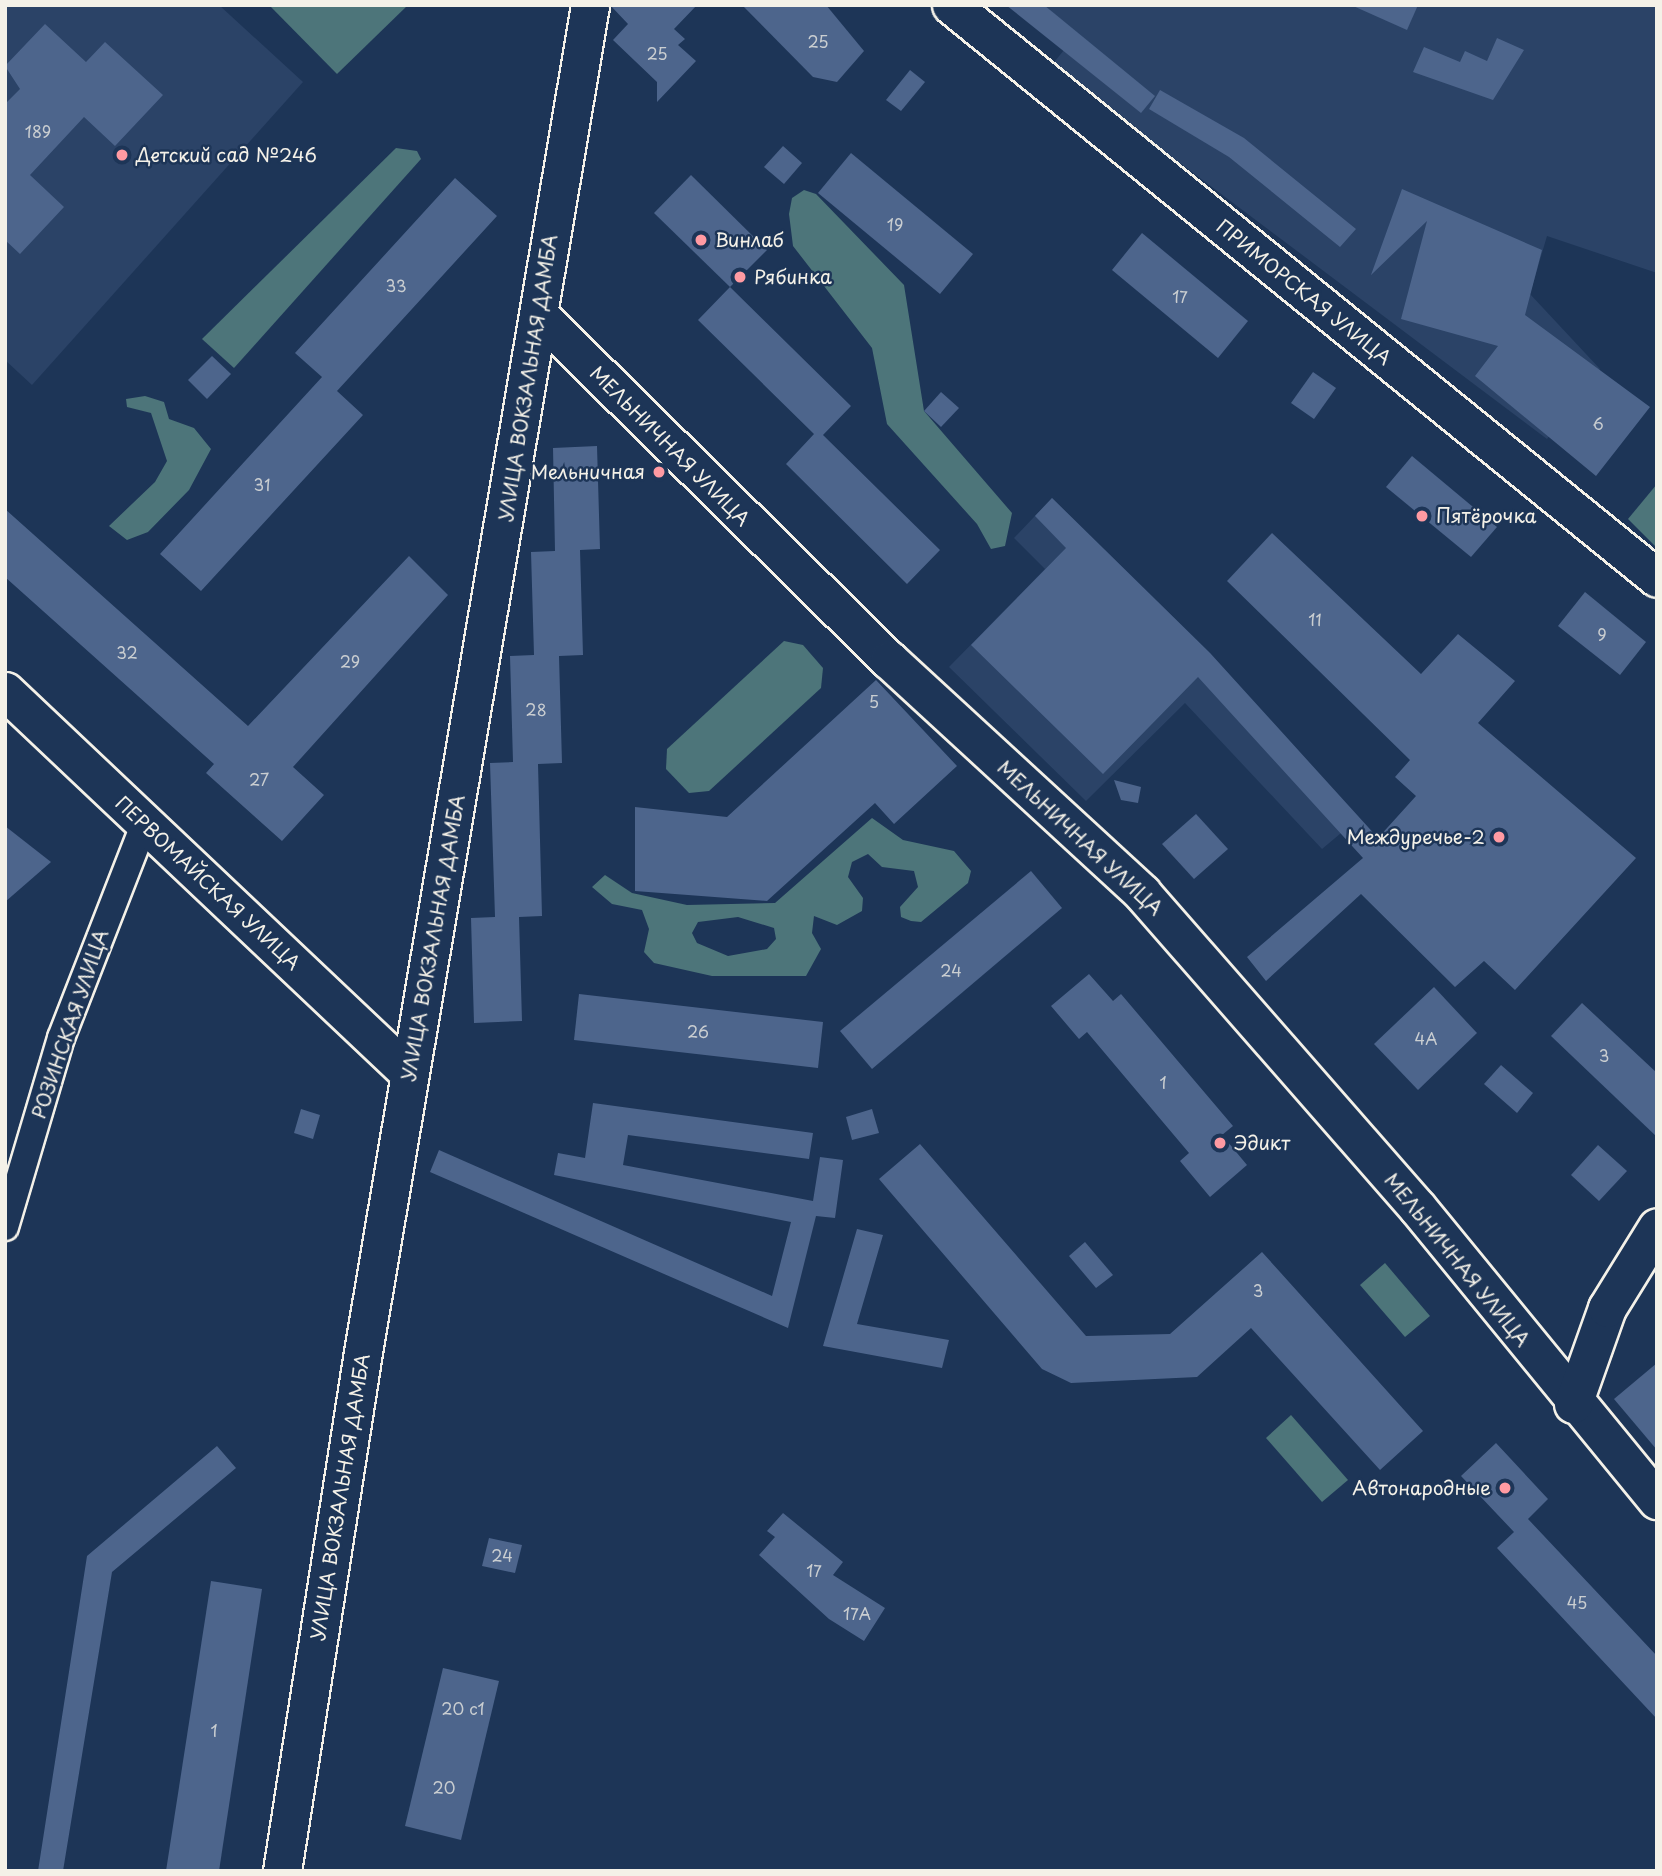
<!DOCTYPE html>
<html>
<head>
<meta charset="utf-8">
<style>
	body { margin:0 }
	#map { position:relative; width:1662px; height:1876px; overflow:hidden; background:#1d3557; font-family:"Playpen Sans",sans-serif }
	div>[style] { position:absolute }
	.built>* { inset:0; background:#2b4367 }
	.green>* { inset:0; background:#4d757a }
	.building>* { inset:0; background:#4d658c }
	.roads { filter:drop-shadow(2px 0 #f4f1e8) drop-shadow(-2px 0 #f4f1e8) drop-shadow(0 2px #f4f1e8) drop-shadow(0 -2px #f4f1e8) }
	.street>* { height:26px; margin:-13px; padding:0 13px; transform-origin:13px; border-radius:13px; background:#1d3557 }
	.secondary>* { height:37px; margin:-18.5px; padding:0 18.5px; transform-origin:18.5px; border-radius:18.5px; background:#1d3557 }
	.dots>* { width:19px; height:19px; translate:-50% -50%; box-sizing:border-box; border:4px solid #1d3557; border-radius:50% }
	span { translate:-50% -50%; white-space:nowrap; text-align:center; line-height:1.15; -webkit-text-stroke:5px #1d3557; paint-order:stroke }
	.number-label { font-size:16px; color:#caced1 }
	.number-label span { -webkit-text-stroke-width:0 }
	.poi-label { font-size:19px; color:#f4f1e8 }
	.left { translate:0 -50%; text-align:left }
	.right { translate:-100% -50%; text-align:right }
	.street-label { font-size:19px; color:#f4f1e8 }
	.frame { position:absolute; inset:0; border:7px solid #f4f1e8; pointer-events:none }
</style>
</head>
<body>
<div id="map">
	<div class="built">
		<div style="clip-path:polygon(5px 5px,219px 5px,303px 82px,32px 385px,5px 360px)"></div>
		<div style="clip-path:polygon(1044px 5px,1657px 5px,1657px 273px,1547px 236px,1530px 294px,1600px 369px,1547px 439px,1051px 66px,1077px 34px)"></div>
		<div style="clip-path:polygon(1052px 498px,1210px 653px,1359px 818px,1322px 849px,1185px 703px,1086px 801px,949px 667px,1045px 569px,1014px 538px)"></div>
	</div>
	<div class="green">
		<div style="clip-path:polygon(269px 5px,408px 5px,337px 74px)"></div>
		<div style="clip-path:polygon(396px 148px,417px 151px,421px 159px,234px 368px,202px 339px)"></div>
		<div style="clip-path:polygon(804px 190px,816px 194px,904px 285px,924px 411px,1012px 513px,1005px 546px,991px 549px,977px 524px,887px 424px,872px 348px,793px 246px,789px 214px,792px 198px)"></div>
		<div style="clip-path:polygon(145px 396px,164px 402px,169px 419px,194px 428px,211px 449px,189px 490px,148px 532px,127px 540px,109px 526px,155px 482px,167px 461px,151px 413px,127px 407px,126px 399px)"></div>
		<div style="clip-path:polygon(1657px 484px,1657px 548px,1628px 519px)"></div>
		<div style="clip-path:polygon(784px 641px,803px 645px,823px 668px,821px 688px,709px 791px,689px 793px,666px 769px,667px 749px)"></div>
		<div style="clip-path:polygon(evenodd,872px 818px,903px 840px,954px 851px,971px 871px,968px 883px,921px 922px,911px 921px,901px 917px,900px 907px,918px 887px,914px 871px,882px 867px,868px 854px,852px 862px,848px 877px,863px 898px,862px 911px,837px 925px,814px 916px,812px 933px,821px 949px,806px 976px,712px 976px,654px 963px,644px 952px,649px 929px,642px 910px,612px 904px,592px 887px,605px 875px,632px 893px,687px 905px,775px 903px,872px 818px,738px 917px,774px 928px,776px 939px,767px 949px,728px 956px,697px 943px,692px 933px,698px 922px,738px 917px)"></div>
		<div style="clip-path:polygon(1385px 1263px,1430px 1316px,1405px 1337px,1360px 1285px)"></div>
		<div style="clip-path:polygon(1291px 1415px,1348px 1480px,1322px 1502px,1266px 1438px)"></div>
	</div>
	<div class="building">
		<div style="clip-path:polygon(610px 5px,697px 5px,674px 29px,685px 39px,678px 45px,696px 61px,657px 102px,657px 82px,613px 40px,628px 24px)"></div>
		<div style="clip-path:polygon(742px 5px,826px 5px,864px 51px,837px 82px,813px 77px)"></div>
		<div style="clip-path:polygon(1006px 5px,1044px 5px,1155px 96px,1141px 113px)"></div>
		<div style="clip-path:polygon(1351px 5px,1418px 5px,1407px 30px)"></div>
		<div style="clip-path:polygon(45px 24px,86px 62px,105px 42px,163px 95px,115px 146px,84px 117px,30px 175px,64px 207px,20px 254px,5px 240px,5px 104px,20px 89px,5px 66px)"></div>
		<div style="clip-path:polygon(1497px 38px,1524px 50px,1493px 100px,1413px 72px,1424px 47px,1460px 62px,1465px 51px,1487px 61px)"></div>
		<div style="clip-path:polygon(910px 70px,925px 82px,901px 111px,886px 100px)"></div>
		<div style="clip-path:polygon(1160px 90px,1244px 138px,1356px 229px,1340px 247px,1229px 157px,1149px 109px)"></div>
		<div style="clip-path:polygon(783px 146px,802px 163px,784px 184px,764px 167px)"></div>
		<div style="clip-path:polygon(851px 153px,973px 254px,940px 294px,818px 193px)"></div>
		<div style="clip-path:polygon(691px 175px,767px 250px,730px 287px,654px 213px)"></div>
		<div style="clip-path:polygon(455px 178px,497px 216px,337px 391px,363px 415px,201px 591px,160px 554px,322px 377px,295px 353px)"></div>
		<div style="clip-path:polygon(1402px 189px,1542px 250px,1525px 315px,1650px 407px,1596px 476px,1475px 376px,1498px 346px,1401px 319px,1427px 221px,1371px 275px)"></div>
		<div style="clip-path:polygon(1142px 233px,1248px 321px,1218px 358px,1112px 270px)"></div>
		<div style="clip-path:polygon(730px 287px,851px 406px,823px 435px,940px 550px,907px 584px,786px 464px,814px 434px,698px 320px)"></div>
		<div style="clip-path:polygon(212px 356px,231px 374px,207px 399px,188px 380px)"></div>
		<div style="clip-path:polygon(1313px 372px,1336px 388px,1314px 419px,1291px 403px)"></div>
		<div style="clip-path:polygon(941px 392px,959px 408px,941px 427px,924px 411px)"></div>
		<div style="clip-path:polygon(597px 446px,600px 549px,580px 550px,583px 655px,559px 656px,562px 763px,538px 764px,542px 916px,519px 917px,522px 1021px,474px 1023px,471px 918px,495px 917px,490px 763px,513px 762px,510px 656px,534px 655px,531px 552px,555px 551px,553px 448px)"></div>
		<div style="clip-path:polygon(1412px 456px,1497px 527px,1471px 557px,1386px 487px)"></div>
		<div style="clip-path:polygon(1052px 498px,1210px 653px,1378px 838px,1416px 796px,1395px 777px,1410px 760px,1227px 581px,1272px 533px,1421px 674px,1458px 634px,1515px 681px,1478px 723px,1636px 858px,1515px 990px,1484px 961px,1455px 987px,1361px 894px,1266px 981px,1247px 957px,1363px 858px,1198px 677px,1103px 774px,971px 645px,1066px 548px,1035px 516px)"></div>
		<div style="clip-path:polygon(5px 509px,248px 726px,409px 556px,448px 595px,293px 767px,324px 795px,282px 841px,206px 773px,214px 764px,5px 577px)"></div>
		<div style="clip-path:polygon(1585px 592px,1646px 642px,1620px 675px,1558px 626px)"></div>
		<div style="clip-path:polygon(876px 680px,957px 766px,894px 824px,875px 803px,767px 901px,635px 891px,635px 807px,727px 817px)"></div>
		<div style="clip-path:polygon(1114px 780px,1141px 787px,1138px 803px,1121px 800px)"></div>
		<div style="clip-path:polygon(1196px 814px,1228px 849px,1194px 879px,1162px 844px)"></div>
		<div style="clip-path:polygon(5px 826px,51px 862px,5px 902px)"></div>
		<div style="clip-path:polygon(1031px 871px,1062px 908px,872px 1069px,840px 1031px)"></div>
		<div style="clip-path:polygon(1089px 974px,1113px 1001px,1121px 994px,1233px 1126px,1222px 1135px,1247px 1165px,1210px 1197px,1180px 1161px,1189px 1153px,1087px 1032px,1079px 1039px,1051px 1006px)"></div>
		<div style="clip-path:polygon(1434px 987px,1477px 1033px,1418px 1090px,1374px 1044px)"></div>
		<div style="clip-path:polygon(579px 994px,823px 1022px,818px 1068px,574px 1040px)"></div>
		<div style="clip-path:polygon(1582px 1003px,1657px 1073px,1657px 1137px,1551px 1036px)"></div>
		<div style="clip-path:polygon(1501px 1065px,1533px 1093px,1517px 1113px,1484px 1084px)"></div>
		<div style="clip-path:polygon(593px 1103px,813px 1133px,809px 1159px,628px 1135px,623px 1165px,813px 1201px,820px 1157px,843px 1160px,835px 1218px,816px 1216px,788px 1328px,430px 1172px,439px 1150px,772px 1296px,791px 1222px,554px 1175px,558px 1153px,585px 1158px)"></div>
		<div style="clip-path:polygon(301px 1109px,320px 1115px,313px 1139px,294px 1133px)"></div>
		<div style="clip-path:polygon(872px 1109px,879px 1133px,852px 1140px,846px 1117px)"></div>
		<div style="clip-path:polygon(920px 1144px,1086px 1336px,1170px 1334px,1262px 1252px,1423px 1431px,1380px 1470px,1251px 1328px,1197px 1377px,1071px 1383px,1042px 1369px,879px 1179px)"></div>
		<div style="clip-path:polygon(1598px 1145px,1627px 1171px,1599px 1201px,1571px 1175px)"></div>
		<div style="clip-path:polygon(857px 1229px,883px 1235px,857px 1324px,949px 1340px,942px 1368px,823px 1346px)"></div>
		<div style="clip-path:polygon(1085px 1242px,1113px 1275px,1096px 1288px,1069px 1256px)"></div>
		<div style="clip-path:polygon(1657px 1363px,1657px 1450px,1614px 1399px)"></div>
		<div style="clip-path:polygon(1496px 1443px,1548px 1499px,1528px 1519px,1657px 1656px,1657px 1719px,1497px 1548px,1514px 1532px,1461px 1476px)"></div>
		<div style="clip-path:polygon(217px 1446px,236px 1468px,112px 1572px,63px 1871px,38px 1871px,87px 1556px)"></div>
		<div style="clip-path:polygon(783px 1513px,843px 1562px,833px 1575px,885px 1608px,864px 1641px,829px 1619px,759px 1555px,775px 1537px,767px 1531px)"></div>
		<div style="clip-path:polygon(489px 1538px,522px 1545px,515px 1573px,482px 1566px)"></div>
		<div style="clip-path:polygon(211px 1581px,262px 1589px,219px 1871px,166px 1871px)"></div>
		<div style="clip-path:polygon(443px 1668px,499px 1681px,461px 1840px,405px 1826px)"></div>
	</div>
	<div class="roads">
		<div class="street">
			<div style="left:5px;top:1227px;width:197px;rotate:-73.5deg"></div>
			<div style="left:61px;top:1038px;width:229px;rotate:-68.7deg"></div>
		</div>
		<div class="secondary">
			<div style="left:951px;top:5px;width:909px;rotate:39.06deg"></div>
			<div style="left:539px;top:315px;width:491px;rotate:44.6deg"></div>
			<div style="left:889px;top:660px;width:344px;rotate:42.6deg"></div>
			<div style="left:1142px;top:893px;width:417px;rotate:48.8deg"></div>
			<div style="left:1417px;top:1207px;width:379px;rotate:50.7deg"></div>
			<div style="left:5px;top:691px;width:557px;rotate:43.4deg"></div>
			<div style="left:1573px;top:1404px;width:102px;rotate:-70.5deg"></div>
			<div style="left:1607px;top:1308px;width:95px;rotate:-58.3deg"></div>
			<div style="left:282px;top:1871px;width:525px;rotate:-81.13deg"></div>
			<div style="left:363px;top:1352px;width:1366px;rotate:-80.43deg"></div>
		</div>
	</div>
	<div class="dots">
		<div style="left:122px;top:155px;background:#ff9aa2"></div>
		<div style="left:701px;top:240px;background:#ff9aa2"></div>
		<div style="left:740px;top:277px;background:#ff9aa2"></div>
		<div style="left:659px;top:472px;background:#ff9aa2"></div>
		<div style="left:1422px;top:516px;background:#ff9aa2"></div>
		<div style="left:1499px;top:837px;background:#ff9aa2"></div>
		<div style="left:1220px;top:1143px;background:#ff9aa2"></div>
		<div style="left:1505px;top:1488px;background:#ff9aa2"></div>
	</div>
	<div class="number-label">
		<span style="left:818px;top:41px">25</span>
		<span style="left:657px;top:53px">25</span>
		<span style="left:38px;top:131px">189</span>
		<span style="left:895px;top:224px">19</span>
		<span style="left:396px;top:285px">33</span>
		<span style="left:1180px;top:296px">17</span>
		<span style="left:1598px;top:423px">6</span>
		<span style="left:262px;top:484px">31</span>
		<span style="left:1315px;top:619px">11</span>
		<span style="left:1602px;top:634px">9</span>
		<span style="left:127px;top:652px">32</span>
		<span style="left:350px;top:661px">29</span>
		<span style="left:874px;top:701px">5</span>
		<span style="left:536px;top:709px">28</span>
		<span style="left:259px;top:779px">27</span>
		<span style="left:951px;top:970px">24</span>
		<span style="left:698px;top:1031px">26</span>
		<span style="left:1426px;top:1038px">4А</span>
		<span style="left:1604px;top:1055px">3</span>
		<span style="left:1163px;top:1082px">1</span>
		<span style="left:1258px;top:1290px">3</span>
		<span style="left:502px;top:1555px">24</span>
		<span style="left:814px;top:1570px">17</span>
		<span style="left:1577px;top:1602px">45</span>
		<span style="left:857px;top:1613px">17А</span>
		<span style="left:463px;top:1708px">20 с1</span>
		<span style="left:214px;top:1730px">1</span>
		<span style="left:444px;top:1787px">20</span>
	</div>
	<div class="poi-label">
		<span class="left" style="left:136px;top:155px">Детский сад №246</span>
		<span class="left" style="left:715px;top:240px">Винлаб</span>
		<span class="left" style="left:754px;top:277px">Рябинка</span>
		<span class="right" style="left:645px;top:472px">Мельничная</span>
		<span class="left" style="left:1436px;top:516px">Пятёрочка</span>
		<span class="right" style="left:1485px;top:837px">Междуречье-2</span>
		<span class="left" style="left:1234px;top:1143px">Эдикт</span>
		<span class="right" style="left:1491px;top:1488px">Автонародные</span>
	</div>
	<div class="street-label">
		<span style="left:1304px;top:292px;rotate:39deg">ПРИМОРСКАЯ УЛИЦА</span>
		<span style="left:528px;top:378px;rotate:-81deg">УЛИЦА ВОКЗАЛЬНАЯ ДАМБА</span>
		<span style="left:670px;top:446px;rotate:45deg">МЕЛЬНИЧНАЯ УЛИЦА</span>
		<span style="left:1080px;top:838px;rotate:43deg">МЕЛЬНИЧНАЯ УЛИЦА</span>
		<span style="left:208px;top:883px;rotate:43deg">ПЕРВОМАЙСКАЯ УЛИЦА</span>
		<span style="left:433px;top:938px;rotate:-80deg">УЛИЦА ВОКЗАЛЬНАЯ ДАМБА</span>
		<span style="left:70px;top:1024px;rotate:-71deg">РОЗИНСКАЯ УЛИЦА</span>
		<span style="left:1457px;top:1260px;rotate:51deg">МЕЛЬНИЧНАЯ УЛИЦА</span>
		<span style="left:340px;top:1497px;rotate:-81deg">УЛИЦА ВОКЗАЛЬНАЯ ДАМБА</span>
	</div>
	<div class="frame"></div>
</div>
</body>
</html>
